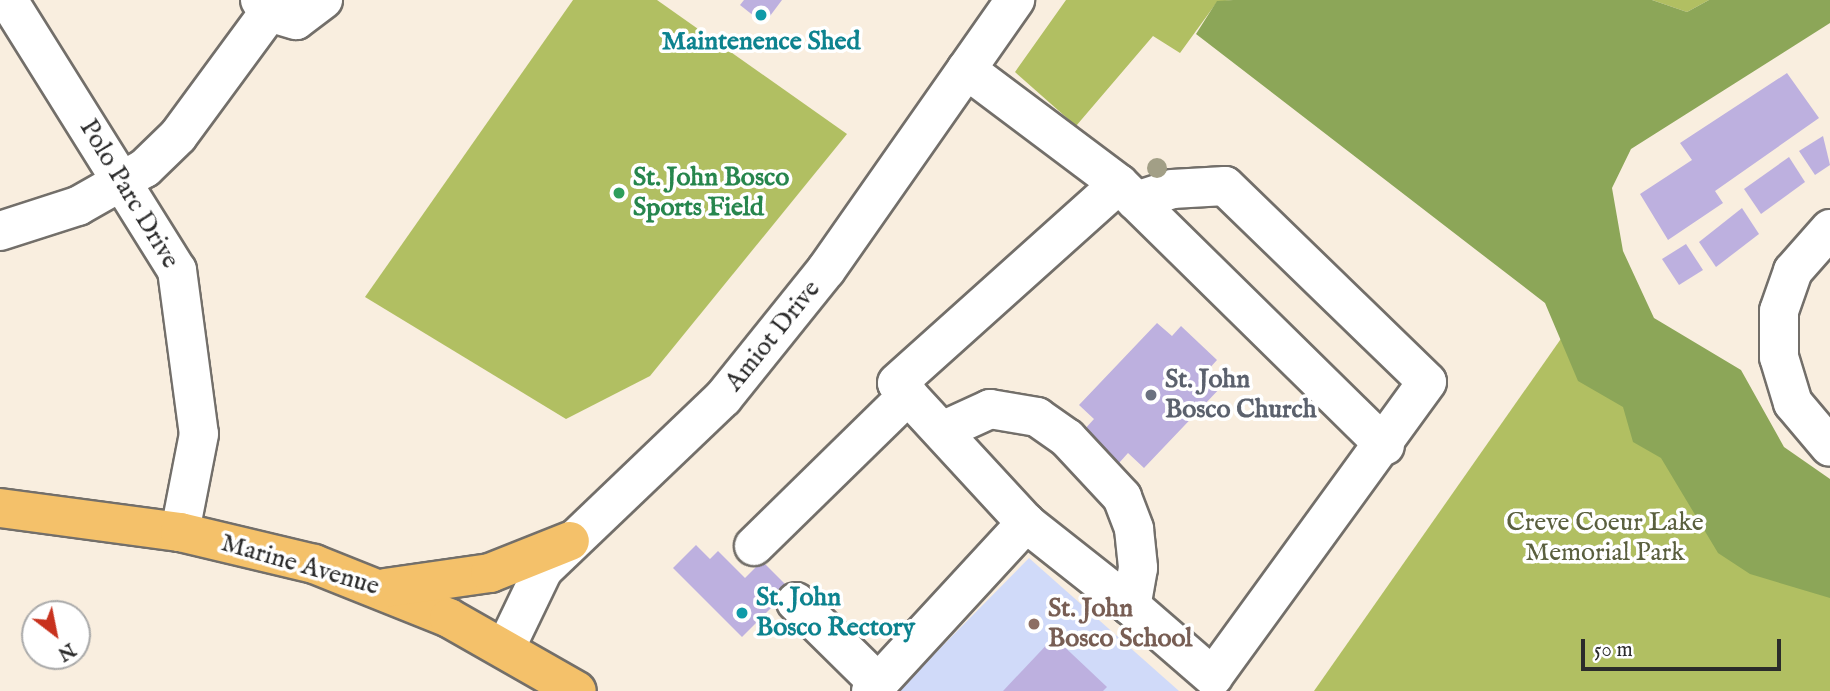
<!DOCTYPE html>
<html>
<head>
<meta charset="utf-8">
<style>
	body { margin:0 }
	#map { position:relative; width:1830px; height:691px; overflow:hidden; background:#f9eedf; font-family:"IM FELL English",serif }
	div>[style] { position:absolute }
	.built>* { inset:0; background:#d0daf9 }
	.green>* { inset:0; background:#b1bf62 }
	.forest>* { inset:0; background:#8ca658 }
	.building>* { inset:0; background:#bdb0df }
	.roads { filter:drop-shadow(2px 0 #736f6a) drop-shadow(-2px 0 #736f6a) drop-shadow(0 2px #736f6a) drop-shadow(0 -2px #736f6a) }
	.minor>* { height:38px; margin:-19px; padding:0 19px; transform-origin:19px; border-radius:19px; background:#fff }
	.major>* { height:38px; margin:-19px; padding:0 19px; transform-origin:19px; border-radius:19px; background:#f4c16a }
	.trees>* { width:20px; height:20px; margin:-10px; border-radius:50%; background:#a29f86 }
	.dots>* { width:19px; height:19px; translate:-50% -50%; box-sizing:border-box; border:4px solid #fff; border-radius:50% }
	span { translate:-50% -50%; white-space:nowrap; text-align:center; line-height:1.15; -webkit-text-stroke:7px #fff; paint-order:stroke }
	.culture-label { font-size:26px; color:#0d838f; font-weight:700 }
	.left { translate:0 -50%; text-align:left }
	.leisure-label { font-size:26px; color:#27864d; font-weight:700 }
	.street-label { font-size:26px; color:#2b2b2b }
	.worship-label { font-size:26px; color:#5b616d; font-weight:700 }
	.park-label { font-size:26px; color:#5a5f3e }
	.education-label { font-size:26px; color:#785e54; font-weight:700 }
	.north { position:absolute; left:21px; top:600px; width:70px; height:70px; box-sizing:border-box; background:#fff; border:2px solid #aaa; border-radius:50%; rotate:148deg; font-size:19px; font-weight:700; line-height:28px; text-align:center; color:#2b2b2b }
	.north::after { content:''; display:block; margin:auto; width:24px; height:32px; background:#c8321e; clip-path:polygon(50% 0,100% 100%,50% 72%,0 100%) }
	.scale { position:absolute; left:1581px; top:639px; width:200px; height:32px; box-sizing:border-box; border:4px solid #2b2b2b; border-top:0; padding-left:9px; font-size:21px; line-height:24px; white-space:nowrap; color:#2b2b2b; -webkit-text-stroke:5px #fff; paint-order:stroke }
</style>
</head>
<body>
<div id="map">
	<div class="built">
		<div style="clip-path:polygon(1029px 558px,1179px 691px,898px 691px)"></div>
	</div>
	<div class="green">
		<div style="clip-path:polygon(573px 0,657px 0,847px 134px,650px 376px,566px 419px,365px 297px)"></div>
		<div style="clip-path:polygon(1066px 0,1233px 0,1217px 2px,1180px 53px,1153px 36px,1076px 126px,1015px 72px)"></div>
		<div style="clip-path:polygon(1652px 0,1709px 0,1687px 12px)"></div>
		<div style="clip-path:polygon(1572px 323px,1830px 519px,1830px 691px,1314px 691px)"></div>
	</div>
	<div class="forest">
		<div style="clip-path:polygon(1233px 0,1652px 0,1687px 12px,1709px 0,1830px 0,1830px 23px,1631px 149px,1612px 188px,1623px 251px,1654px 318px,1741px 370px,1784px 447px,1830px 479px,1830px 598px,1750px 574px,1718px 553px,1661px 458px,1633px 442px,1623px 407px,1578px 381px,1545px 303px,1196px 34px,1217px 1px)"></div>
	</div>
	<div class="building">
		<div style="clip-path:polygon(744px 0,782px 0,764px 24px,740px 5px)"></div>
		<div style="clip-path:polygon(1787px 73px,1819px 118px,1715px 191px,1723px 203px,1668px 240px,1640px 194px,1692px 160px,1680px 143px)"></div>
		<div style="clip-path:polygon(1823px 136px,1830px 165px,1815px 175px,1799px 151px)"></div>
		<div style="clip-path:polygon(1789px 157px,1805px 182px,1761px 214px,1744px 189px)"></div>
		<div style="clip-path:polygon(1742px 208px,1759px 234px,1716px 267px,1699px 242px)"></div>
		<div style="clip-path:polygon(1686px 244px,1703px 270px,1679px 285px,1662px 259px)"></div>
		<div style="clip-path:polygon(1157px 323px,1172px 336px,1181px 326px,1217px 360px,1207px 371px,1223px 385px,1144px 468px,1128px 453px,1119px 463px,1084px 430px,1094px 419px,1079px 405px)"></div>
		<div style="clip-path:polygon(696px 545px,710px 559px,718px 551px,745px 578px,762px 561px,790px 589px,742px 637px,673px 568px)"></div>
		<div style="clip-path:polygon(1054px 637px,1107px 687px,1103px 691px,1003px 691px)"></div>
	</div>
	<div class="roads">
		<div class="minor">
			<div style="left:8px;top:0;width:319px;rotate:58deg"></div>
			<div style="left:177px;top:270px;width:165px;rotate:82.4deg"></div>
			<div style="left:199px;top:434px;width:100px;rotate:101deg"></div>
			<div style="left:260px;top:0;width:15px;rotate:53deg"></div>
			<div style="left:269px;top:12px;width:28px;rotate:17deg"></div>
			<div style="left:296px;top:20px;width:34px;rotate:-37deg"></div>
			<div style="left:1119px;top:184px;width:24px;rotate:45deg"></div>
			<div style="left:1136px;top:201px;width:38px;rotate:-18deg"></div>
			<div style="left:1172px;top:189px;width:53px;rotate:-3.2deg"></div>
			<div style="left:1225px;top:186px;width:281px;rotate:44.1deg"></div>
			<div style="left:1427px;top:382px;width:364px;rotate:126deg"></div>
			<div style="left:1213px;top:677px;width:108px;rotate:-139.1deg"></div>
			<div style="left:1136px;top:201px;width:349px;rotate:44.5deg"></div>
			<div style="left:1830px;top:229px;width:56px;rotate:131.4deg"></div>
			<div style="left:1793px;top:271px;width:42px;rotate:109.3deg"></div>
			<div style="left:1779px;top:311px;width:46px;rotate:90deg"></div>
			<div style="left:1779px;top:357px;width:48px;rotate:73.1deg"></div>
			<div style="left:1793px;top:403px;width:57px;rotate:49.9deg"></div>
			<div style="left:0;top:231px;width:82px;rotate:-17.8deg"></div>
			<div style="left:78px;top:206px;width:77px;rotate:-29.6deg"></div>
			<div style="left:145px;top:168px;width:46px;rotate:-44.1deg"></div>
			<div style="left:178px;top:136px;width:154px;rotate:-53.7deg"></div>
			<div style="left:942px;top:431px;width:53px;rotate:-24.6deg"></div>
			<div style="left:990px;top:409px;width:48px;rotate:9.7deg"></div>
			<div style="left:1037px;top:417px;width:37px;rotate:35deg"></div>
			<div style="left:1067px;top:438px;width:81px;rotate:47deg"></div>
			<div style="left:1122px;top:497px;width:34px;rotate:69deg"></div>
			<div style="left:1134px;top:529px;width:39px;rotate:84deg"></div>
			<div style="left:1138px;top:568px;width:39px;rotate:100deg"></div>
			<div style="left:1131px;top:606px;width:134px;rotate:-141.7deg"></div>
			<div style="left:754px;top:546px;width:216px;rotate:-44.4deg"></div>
			<div style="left:796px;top:602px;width:115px;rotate:44.6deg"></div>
			<div style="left:506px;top:647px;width:85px;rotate:-64.3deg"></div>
			<div style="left:543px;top:570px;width:249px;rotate:-43.7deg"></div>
			<div style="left:723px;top:398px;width:164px;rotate:-51.2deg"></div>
			<div style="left:826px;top:270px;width:330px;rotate:-55deg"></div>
			<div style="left:871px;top:691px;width:229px;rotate:-47.3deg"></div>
			<div style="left:1026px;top:523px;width:190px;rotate:-132.7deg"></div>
			<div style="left:897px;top:383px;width:298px;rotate:-41.9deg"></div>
			<div style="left:1119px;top:184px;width:191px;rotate:-143.1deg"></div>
		</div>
		<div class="major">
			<div style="left:0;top:508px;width:182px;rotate:7.6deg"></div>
			<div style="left:180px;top:532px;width:138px;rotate:13.4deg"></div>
			<div style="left:314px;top:564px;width:145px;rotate:21.8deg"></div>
			<div style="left:449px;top:618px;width:147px;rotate:29.7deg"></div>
			<div style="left:385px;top:588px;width:106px;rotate:-8.1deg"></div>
			<div style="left:490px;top:573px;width:86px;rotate:-21.8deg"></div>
		</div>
	</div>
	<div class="trees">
		<div style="left:1157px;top:168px"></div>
	</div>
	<div class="dots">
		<div style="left:761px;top:15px;background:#0f9aa8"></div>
		<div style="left:619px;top:193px;background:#2e9e5b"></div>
		<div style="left:1151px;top:395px;background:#6b7280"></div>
		<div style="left:742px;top:613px;background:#0f9aa8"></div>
		<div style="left:1034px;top:624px;background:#8d6e63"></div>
	</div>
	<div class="culture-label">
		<span style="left:761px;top:42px">Maintenence Shed</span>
		<span class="left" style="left:756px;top:613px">St. John<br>Bosco Rectory</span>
	</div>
	<div class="leisure-label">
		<span class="left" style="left:633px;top:193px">St. John Bosco<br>Sports Field</span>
	</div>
	<div class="street-label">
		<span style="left:129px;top:194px;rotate:59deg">Polo Parc Drive</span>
		<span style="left:773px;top:336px;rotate:-51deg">Amiot Drive</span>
		<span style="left:300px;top:565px;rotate:16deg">Marine Avenue</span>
	</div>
	<div class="worship-label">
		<span class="left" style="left:1165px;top:395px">St. John<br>Bosco Church</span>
	</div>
	<div class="park-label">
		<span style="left:1605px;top:538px">Creve Coeur Lake<br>Memorial Park</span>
	</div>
	<div class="education-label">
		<span class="left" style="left:1048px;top:624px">St. John<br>Bosco School</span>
	</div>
	<div class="north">N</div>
	<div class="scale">50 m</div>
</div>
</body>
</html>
